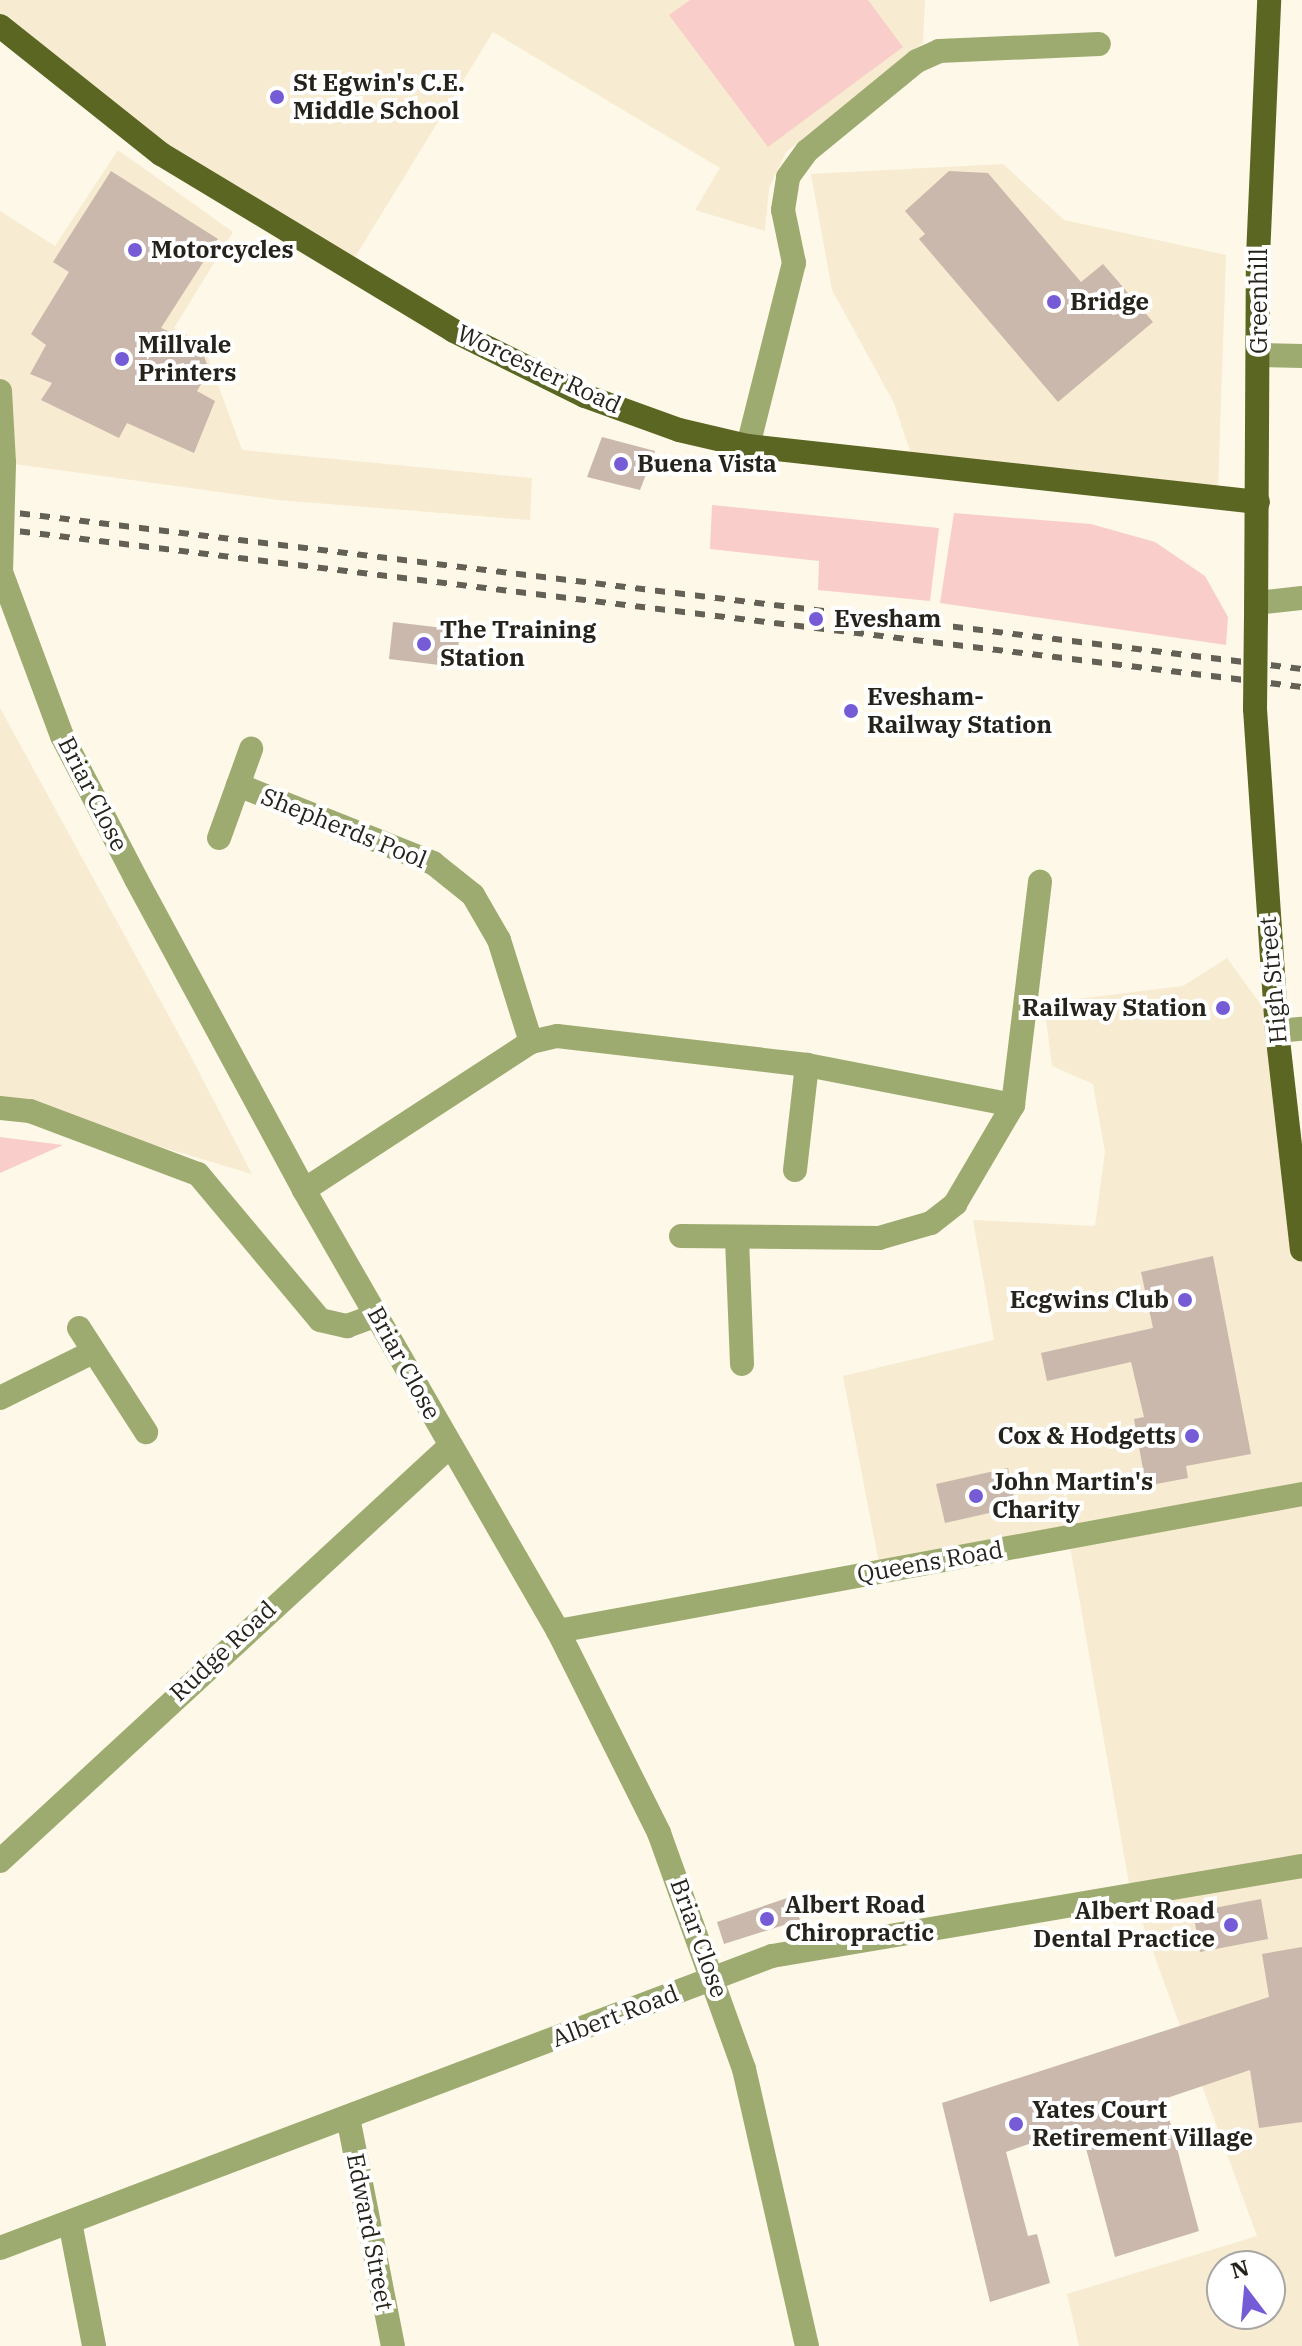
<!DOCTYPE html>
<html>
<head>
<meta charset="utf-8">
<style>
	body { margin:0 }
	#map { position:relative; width:1302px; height:2346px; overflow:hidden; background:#fef8e8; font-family:"IBM Plex Serif",serif }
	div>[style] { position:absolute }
	.built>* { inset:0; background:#f7ebd1 }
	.green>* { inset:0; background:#f9ceca }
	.building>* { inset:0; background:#cab8ac }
	.minor>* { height:24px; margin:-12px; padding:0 12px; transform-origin:12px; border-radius:12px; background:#9eab70 }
	.major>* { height:24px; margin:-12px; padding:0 12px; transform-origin:12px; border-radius:12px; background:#5a6621 }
	.rail>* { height:6px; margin-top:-3px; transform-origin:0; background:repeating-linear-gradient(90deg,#636056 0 10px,transparent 0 20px) }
	.minor-bridge>* { height:24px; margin:-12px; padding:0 12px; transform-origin:12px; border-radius:12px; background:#9eab70 }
	.major-bridge>* { height:24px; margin:-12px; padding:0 12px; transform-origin:12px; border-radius:12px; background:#5a6621 }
	.dots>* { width:22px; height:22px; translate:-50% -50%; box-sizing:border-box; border:4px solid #fff; border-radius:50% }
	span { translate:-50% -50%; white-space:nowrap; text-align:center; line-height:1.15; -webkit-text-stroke:8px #fff; paint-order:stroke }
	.poi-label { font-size:24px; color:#26231c; font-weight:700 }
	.left { translate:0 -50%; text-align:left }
	.right { translate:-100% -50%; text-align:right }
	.street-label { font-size:24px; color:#26231c }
	.north { position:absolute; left:1206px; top:2250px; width:80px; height:80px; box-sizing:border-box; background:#fff; border:2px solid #a8a7a4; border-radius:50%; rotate:344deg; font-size:22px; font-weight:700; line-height:32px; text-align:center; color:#26231c }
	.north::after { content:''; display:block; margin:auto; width:28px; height:36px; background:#765bd6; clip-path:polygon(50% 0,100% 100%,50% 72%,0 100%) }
</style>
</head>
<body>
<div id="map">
	<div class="built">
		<div style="clip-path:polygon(0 0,925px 0,923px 43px,786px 152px,769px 188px,765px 231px,695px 210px,720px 168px,493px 32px,352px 262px,174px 155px,0 15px)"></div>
		<div style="clip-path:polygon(118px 150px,233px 232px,174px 328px,203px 344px,242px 450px,532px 478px,530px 520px,278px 500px,0 462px,0 211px,55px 246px)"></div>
		<div style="clip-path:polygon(1003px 164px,1064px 220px,1226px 255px,1218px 490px,914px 463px,894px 403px,832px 290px,811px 174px)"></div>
		<div style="clip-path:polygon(0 708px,189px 1053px,252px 1174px,8px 1101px,0 1117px)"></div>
		<div style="clip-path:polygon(evenodd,1227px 958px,1282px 1034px,1302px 1175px,1302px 2346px,1079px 2346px,1067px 2294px,1257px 2236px,1130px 1889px,1068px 1534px,880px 1568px,843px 1376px,994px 1340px,973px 1220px,1095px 1226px,1105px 1152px,1093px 1084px,1052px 1066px,1044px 1003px,1183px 986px,1227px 958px,1222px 2266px,1270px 2266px,1270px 2314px,1222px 2314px,1222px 2266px)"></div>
	</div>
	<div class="green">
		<div style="clip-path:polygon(690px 0,868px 0,903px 47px,768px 147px,669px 15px)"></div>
		<div style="clip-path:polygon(712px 505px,939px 528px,930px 601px,818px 590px,819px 561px,710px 549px)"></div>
		<div style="clip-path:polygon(954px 513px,1091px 524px,1155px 542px,1205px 576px,1228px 617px,1226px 645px,940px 603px)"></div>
		<div style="clip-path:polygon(0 1137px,63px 1145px,0 1173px)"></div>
	</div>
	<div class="building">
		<div style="clip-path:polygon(111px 171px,218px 239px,161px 328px,200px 345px,209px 370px,197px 391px,215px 401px,194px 453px,127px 423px,119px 438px,41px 400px,52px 383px,30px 374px,46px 345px,31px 334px,69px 272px,53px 262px)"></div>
		<div style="clip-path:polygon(949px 171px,988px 173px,1081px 282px,1103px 264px,1153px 322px,1058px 402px,919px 239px,925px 234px,905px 211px)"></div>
		<div style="clip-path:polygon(602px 437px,655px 451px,640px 490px,587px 477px)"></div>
		<div style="clip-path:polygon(393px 622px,460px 630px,456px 667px,389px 659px)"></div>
		<div style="clip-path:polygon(1213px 1256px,1251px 1454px,1186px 1466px,1188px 1478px,1146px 1486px,1134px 1419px,1144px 1417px,1131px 1362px,1047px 1381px,1041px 1353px,1153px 1328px,1141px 1272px)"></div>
		<div style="clip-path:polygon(1008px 1468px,1016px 1507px,945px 1523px,936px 1484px)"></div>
		<div style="clip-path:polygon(793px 1896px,800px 1920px,724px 1944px,717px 1922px)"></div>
		<div style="clip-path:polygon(1261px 1899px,1268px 1939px,1200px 1952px,1193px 1912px)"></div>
		<div style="clip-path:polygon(1302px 1947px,1302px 2122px,1259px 2128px,1250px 2070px,1164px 2099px,1199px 2231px,1115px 2257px,1080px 2126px,1006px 2152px,1028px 2236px,1037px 2234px,1050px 2283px,990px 2302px,942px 2103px,1269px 1997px,1262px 1954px)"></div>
	</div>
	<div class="minor">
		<div style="left:1259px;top:355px;width:43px;rotate:1.3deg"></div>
		<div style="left:0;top:391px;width:71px;rotate:86.8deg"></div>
		<div style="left:748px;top:446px;width:189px;rotate:-75.9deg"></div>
		<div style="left:794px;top:263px;width:54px;rotate:-101.7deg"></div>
		<div style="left:783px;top:210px;width:33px;rotate:-81deg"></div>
		<div style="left:788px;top:177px;width:32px;rotate:-54deg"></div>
		<div style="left:807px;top:151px;width:142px;rotate:-39.3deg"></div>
		<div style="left:917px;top:61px;width:24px;rotate:-24deg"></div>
		<div style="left:939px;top:51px;width:160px;rotate:-2.5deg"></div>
		<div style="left:1px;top:572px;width:175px;rotate:69.6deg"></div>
		<div style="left:62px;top:736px;width:161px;rotate:62.6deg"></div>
		<div style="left:136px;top:879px;width:353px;rotate:61.6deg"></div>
		<div style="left:304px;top:1190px;width:509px;rotate:60.06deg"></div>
		<div style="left:558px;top:1631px;width:226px;rotate:63.4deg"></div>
		<div style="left:659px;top:1833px;width:251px;rotate:70.2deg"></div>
		<div style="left:744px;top:2069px;width:284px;rotate:77.2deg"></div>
		<div style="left:1256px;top:603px;width:46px;rotate:-6.2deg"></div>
		<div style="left:238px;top:785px;width:210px;rotate:21.8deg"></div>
		<div style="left:433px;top:863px;width:51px;rotate:38.7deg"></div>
		<div style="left:473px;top:895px;width:52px;rotate:60deg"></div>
		<div style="left:499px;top:940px;width:107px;rotate:72.6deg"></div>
		<div style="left:219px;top:838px;width:95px;rotate:-70.2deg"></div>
		<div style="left:1277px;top:1031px;width:25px;rotate:-5deg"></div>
		<div style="left:0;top:1108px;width:30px;rotate:6deg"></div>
		<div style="left:30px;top:1111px;width:179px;rotate:20.6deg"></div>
		<div style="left:198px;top:1174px;width:190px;rotate:50.1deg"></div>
		<div style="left:320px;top:1320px;width:28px;rotate:13deg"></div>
		<div style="left:347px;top:1326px;width:33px;rotate:-20deg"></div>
		<div style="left:795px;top:1170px;width:106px;rotate:-83.5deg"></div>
		<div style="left:304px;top:1190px;width:271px;rotate:-33.1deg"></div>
		<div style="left:531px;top:1042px;width:27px;rotate:-13deg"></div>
		<div style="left:557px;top:1036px;width:252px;rotate:6.6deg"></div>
		<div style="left:807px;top:1065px;width:210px;rotate:11deg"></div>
		<div style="left:681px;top:1236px;width:198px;rotate:0.6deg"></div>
		<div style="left:879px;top:1238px;width:54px;rotate:-16.1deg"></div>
		<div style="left:931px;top:1223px;width:31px;rotate:-38deg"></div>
		<div style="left:955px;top:1204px;width:115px;rotate:-59.6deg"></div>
		<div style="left:1013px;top:1105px;width:225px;rotate:-83.1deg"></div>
		<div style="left:737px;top:1239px;width:125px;rotate:87.7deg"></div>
		<div style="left:79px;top:1328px;width:124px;rotate:57.2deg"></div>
		<div style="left:0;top:1398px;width:102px;rotate:-26.3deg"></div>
		<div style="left:558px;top:1631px;width:757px;rotate:-10.43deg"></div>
		<div style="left:0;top:1861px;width:612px;rotate:-42.68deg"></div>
		<div style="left:348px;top:2117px;width:233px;rotate:78.9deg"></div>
		<div style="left:70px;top:2222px;width:126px;rotate:79deg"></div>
		<div style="left:0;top:2248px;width:825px;rotate:-20.72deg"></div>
		<div style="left:772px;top:1956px;width:538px;rotate:-9.64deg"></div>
	</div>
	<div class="major">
		<div style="left:0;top:26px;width:206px;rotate:38.5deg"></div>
		<div style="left:161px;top:154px;width:342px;rotate:31.1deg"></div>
		<div style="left:454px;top:331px;width:146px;rotate:26.4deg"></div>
		<div style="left:585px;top:396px;width:100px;rotate:19.9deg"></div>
		<div style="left:679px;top:430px;width:71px;rotate:13.1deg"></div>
		<div style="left:748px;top:446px;width:513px;rotate:6.27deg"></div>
		<div style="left:1256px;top:620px;width:363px;rotate:-89.7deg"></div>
		<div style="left:1258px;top:257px;width:257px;rotate:-87.5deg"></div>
		<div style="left:1255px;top:709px;width:323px;rotate:86.1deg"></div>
		<div style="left:1277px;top:1031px;width:220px;rotate:83.5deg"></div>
	</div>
	<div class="rail">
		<div style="left:0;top:511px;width:1312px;rotate:6.92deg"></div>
		<div style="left:0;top:529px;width:1312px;rotate:6.92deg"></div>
	</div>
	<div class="minor-bridge">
		<div style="left:1px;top:572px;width:110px;rotate:-88.4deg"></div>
	</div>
	<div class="major-bridge">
		<div style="left:1255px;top:709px;width:89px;rotate:-89.4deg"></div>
	</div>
	<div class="dots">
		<div style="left:277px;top:97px;background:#765bd6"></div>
		<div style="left:135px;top:250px;background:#765bd6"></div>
		<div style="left:1054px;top:302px;background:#765bd6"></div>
		<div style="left:122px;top:359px;background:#765bd6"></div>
		<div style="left:621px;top:464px;background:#765bd6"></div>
		<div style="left:816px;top:619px;background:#765bd6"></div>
		<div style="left:424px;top:644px;background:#765bd6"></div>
		<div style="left:851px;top:711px;background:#765bd6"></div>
		<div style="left:1223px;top:1008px;background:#765bd6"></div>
		<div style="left:1185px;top:1300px;background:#765bd6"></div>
		<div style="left:1192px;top:1436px;background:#765bd6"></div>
		<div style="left:976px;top:1496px;background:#765bd6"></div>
		<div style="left:767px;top:1919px;background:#765bd6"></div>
		<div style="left:1231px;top:1925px;background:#765bd6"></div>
		<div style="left:1016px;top:2124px;background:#765bd6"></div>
	</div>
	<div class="poi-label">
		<span class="left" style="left:293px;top:97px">St Egwin's C.E.<br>Middle School</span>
		<span class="left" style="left:151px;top:250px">Motorcycles</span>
		<span class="left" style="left:1070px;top:302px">Bridge</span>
		<span class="left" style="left:138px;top:359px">Millvale<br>Printers</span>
		<span class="left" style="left:637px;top:464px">Buena Vista</span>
		<span class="left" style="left:834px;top:619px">Evesham</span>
		<span class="left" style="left:440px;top:644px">The Training<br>Station</span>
		<span class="left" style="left:867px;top:711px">Evesham-<br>Railway Station</span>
		<span class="right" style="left:1207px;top:1008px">Railway Station</span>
		<span class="right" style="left:1169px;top:1300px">Ecgwins Club</span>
		<span class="right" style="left:1176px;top:1436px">Cox &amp; Hodgetts</span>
		<span class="left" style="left:992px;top:1496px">John Martin's<br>Charity</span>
		<span class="left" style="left:785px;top:1919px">Albert Road<br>Chiropractic</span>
		<span class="right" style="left:1215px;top:1925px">Albert Road<br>Dental Practice</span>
		<span class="left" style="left:1032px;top:2124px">Yates Court<br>Retirement Village</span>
	</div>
	<div class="street-label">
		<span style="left:1259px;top:301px;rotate:-90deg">Greenhill</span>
		<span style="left:539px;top:369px;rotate:25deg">Worcester Road</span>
		<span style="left:93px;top:794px;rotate:63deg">Briar Close</span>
		<span style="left:344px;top:828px;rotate:22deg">Shepherds Pool</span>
		<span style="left:1273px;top:980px;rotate:-95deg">High Street</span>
		<span style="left:404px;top:1363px;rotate:61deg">Briar Close</span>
		<span style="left:930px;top:1562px;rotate:-10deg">Queens Road</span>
		<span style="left:223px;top:1651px;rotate:-43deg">Rudge Road</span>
		<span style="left:699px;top:1938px;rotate:70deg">Briar Close</span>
		<span style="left:615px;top:2016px;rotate:-21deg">Albert Road</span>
		<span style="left:370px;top:2232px;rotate:79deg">Edward Street</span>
	</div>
	<div class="north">N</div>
</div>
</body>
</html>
